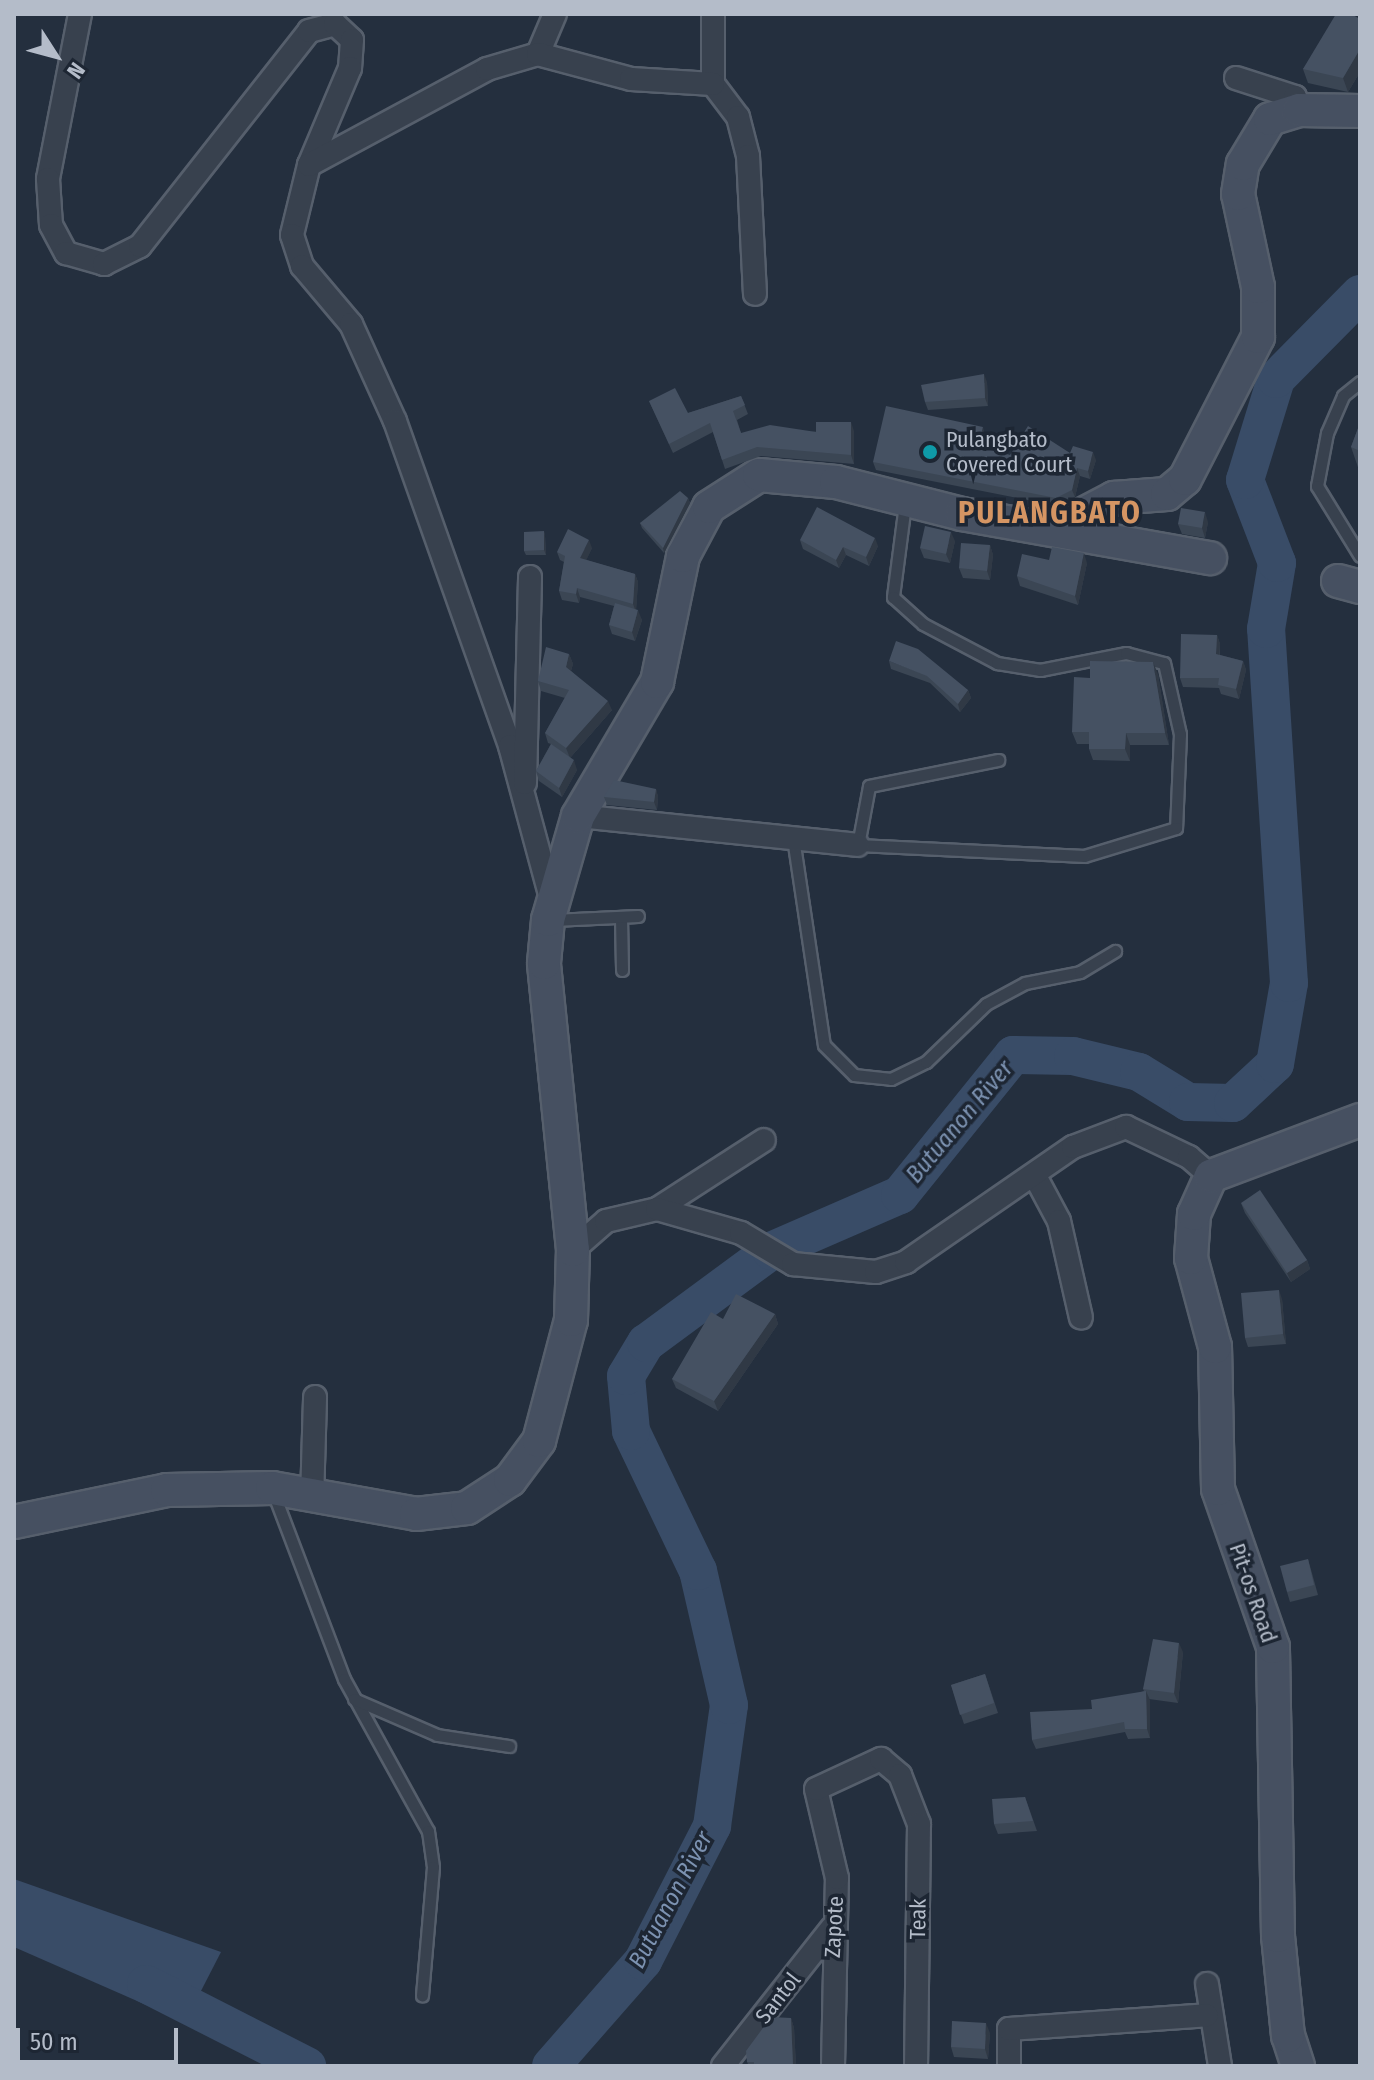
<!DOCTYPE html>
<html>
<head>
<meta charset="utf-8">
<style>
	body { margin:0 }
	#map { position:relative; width:1374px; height:2080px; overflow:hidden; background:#242f3e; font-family:"Fira Sans Condensed",sans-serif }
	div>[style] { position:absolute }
	.water>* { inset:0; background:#394c67 }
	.river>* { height:38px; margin:-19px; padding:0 19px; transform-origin:19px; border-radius:19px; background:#394c67 }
	.roads { filter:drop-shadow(2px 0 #565f6c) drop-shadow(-2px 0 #565f6c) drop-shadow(0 2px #565f6c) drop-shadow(0 -2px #565f6c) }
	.lane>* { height:11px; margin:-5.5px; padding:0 5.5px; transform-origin:5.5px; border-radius:5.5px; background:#38414e }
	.street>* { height:22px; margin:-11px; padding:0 11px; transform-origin:11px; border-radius:11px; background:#38414e }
	.secondary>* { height:32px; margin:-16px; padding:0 16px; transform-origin:16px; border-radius:16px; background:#465061 }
	.wall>* { inset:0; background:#3b4654 }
	.shaded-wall>* { inset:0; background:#303945 }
	.building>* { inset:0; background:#455162 }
	.dots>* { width:22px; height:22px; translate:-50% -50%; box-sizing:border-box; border:4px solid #1d2633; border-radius:50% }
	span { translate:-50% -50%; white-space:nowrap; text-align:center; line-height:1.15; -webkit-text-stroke:7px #1d2633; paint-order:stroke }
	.poi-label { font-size:22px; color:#b4bcc9 }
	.left { translate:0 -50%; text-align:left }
	.street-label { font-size:22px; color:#b4bcc9 }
	.water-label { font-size:24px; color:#7c92b1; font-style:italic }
	.district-label { font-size:30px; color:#d59563; font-weight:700; letter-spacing:2px }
	.frame { position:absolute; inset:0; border:16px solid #b4bcc9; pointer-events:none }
	.north { position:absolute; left:16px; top:16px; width:80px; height:80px; -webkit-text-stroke:6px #1d2633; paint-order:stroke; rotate:126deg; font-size:22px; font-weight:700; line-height:32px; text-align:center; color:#b4bcc9 }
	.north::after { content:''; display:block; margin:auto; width:28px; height:36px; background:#b4bcc9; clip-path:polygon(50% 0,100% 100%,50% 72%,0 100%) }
	.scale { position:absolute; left:16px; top:2028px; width:162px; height:36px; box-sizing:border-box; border:4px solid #b4bcc9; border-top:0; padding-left:10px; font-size:24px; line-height:28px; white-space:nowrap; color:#b4bcc9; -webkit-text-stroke:6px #1d2633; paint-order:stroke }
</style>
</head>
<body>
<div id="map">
	<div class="water">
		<div style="clip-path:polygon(14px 1879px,221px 1952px,185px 2022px,14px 1947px)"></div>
	</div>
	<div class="river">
		<div style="left:146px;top:1984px;width:181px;rotate:27deg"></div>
		<div style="left:551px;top:2066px;width:140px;rotate:-48.8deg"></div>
		<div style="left:643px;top:1961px;width:152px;rotate:-62.9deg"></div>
		<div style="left:712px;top:1826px;width:122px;rotate:-82deg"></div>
		<div style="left:729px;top:1705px;width:138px;rotate:-103deg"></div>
		<div style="left:698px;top:1571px;width:155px;rotate:-115.6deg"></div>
		<div style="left:631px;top:1431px;width:55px;rotate:-95.2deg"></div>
		<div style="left:626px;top:1376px;width:39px;rotate:-59deg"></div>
		<div style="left:646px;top:1343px;width:155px;rotate:-36.4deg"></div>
		<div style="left:771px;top:1251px;width:141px;rotate:-23.5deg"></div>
		<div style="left:900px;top:1195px;width:180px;rotate:-51.1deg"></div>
		<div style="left:1013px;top:1055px;width:60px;rotate:1deg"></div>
		<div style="left:1073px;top:1056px;width:68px;rotate:13.6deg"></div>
		<div style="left:1139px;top:1072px;width:57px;rotate:31.5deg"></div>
		<div style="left:1188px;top:1102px;width:45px;rotate:1.3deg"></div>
		<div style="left:1233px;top:1103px;width:57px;rotate:-42.9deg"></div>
		<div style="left:1275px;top:1064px;width:82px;rotate:-80.2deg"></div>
		<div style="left:1289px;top:983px;width:355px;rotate:-93.7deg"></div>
		<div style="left:1266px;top:629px;width:67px;rotate:-80.5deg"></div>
		<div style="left:1277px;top:563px;width:89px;rotate:-111.1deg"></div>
		<div style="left:1245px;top:480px;width:106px;rotate:-72.9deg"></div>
		<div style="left:1276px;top:379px;width:120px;rotate:-45.3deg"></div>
	</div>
	<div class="roads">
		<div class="lane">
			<div style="left:1360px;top:382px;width:22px;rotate:141deg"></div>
			<div style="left:1343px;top:396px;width:40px;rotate:113.4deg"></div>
			<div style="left:1327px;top:433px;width:54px;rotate:100.7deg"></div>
			<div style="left:1317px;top:486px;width:82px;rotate:58.4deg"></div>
			<div style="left:905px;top:504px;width:94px;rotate:97.4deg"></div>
			<div style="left:893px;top:597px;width:40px;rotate:42deg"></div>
			<div style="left:923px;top:624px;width:84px;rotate:27.8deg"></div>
			<div style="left:997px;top:663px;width:44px;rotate:9.2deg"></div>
			<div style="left:1040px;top:670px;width:88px;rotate:-11.2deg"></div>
			<div style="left:1126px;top:653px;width:39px;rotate:15deg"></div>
			<div style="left:1164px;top:663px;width:73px;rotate:77.3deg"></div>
			<div style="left:1180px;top:734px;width:94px;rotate:92.4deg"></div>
			<div style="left:1176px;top:828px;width:96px;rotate:163.1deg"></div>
			<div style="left:1084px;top:856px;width:226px;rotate:-177.2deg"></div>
			<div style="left:858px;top:845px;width:60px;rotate:-79.4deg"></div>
			<div style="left:869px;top:786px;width:132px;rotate:-11.4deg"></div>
			<div style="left:793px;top:838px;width:209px;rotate:81.5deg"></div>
			<div style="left:824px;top:1045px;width:42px;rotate:45deg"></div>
			<div style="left:854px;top:1075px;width:37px;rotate:6deg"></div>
			<div style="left:891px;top:1079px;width:39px;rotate:-26deg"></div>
			<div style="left:926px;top:1062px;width:83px;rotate:-44deg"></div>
			<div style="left:986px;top:1004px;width:44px;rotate:-28.3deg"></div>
			<div style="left:1025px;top:983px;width:56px;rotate:-11.3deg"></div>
			<div style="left:1080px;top:972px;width:41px;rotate:-31deg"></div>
			<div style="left:621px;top:917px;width:53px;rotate:88.9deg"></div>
			<div style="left:553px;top:920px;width:85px;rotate:-2.7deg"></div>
			<div style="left:273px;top:1492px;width:200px;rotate:69.2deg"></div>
			<div style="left:344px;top:1679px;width:174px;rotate:61.1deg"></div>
			<div style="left:428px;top:1831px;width:36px;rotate:82deg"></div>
			<div style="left:433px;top:1867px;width:129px;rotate:94.9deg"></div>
			<div style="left:354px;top:1699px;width:90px;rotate:23.4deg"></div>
			<div style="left:437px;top:1735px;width:73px;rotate:8.7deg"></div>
		</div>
		<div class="street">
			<div style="left:80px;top:14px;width:168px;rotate:101deg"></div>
			<div style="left:48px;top:179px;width:46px;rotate:86.3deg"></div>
			<div style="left:51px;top:225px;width:32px;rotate:62deg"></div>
			<div style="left:66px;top:253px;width:40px;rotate:16deg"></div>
			<div style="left:104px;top:264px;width:40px;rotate:-26.6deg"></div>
			<div style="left:140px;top:246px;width:273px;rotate:-51.8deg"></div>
			<div style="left:309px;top:31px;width:27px;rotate:-15deg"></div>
			<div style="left:335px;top:24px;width:23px;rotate:43deg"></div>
			<div style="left:352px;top:40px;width:28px;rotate:94deg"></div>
			<div style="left:350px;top:68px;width:105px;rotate:112.9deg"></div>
			<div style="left:309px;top:165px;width:72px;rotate:103.7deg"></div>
			<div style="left:292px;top:235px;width:33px;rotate:72deg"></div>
			<div style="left:302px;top:266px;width:76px;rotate:49.8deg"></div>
			<div style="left:351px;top:324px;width:107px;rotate:65.6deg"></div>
			<div style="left:395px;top:421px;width:345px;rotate:70.5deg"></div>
			<div style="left:510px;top:746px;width:162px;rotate:74.9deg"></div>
			<div style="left:713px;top:14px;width:70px;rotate:90deg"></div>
			<div style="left:713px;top:84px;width:41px;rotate:52.9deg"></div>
			<div style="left:738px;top:117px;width:40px;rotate:75.6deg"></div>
			<div style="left:748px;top:156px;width:138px;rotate:87.1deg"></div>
			<div style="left:538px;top:54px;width:43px;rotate:-67deg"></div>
			<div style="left:1236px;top:78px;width:62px;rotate:17.9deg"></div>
			<div style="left:1295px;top:97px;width:14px;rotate:73deg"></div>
			<div style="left:309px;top:165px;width:202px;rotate:-28.3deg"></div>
			<div style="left:487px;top:69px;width:53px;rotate:-16.4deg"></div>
			<div style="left:538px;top:54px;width:96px;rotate:15deg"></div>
			<div style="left:631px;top:79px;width:82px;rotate:3.5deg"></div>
			<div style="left:525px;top:783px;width:206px;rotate:-88.6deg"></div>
			<div style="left:578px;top:816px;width:281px;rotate:5.9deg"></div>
			<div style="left:1035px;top:1176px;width:51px;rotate:61.9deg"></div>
			<div style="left:1059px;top:1221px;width:99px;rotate:77.2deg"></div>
			<div style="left:657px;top:1209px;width:127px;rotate:-32.8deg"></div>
			<div style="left:573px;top:1250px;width:44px;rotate:-41.3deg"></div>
			<div style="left:606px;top:1221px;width:52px;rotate:-13.2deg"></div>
			<div style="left:657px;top:1209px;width:87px;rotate:15.9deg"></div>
			<div style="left:741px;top:1233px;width:61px;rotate:30.8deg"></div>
			<div style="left:793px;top:1264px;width:83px;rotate:5.5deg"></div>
			<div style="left:876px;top:1272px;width:32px;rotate:-18deg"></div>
			<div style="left:906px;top:1262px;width:203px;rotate:-34.6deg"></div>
			<div style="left:1073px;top:1147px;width:57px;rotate:-20.7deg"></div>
			<div style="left:1126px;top:1127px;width:70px;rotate:25.5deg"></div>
			<div style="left:1189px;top:1157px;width:29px;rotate:41deg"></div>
			<div style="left:312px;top:1500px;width:103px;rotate:-88.3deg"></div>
			<div style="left:1207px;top:1984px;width:83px;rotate:81deg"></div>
			<div style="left:723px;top:2066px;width:176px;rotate:-51.7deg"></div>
			<div style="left:833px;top:2066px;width:188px;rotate:-88.8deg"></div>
			<div style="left:837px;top:1878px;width:91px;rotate:-103.3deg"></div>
			<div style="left:816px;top:1789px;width:72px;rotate:-24.8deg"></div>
			<div style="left:881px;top:1759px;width:25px;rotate:40deg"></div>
			<div style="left:900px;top:1775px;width:53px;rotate:68.8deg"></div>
			<div style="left:919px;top:1824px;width:242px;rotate:90.7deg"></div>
			<div style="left:1009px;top:2066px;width:37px;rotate:-90deg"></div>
			<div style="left:1009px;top:2029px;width:198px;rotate:-4deg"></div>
		</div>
		<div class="secondary">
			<div style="left:1055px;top:529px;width:67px;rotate:-27.7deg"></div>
			<div style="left:1114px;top:498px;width:53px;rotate:-4.3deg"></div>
			<div style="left:1167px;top:494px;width:23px;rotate:-40deg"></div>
			<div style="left:1185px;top:479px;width:160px;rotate:-62.8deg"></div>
			<div style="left:1258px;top:337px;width:50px;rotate:-90deg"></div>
			<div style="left:1258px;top:287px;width:95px;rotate:-102.1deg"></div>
			<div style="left:1238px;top:194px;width:30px;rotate:-81deg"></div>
			<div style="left:1243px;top:164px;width:52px;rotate:-59deg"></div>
			<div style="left:1270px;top:119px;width:30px;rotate:-17deg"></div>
			<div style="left:1299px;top:110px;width:61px;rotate:0.9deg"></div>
			<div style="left:1338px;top:581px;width:23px;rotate:15deg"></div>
			<div style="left:14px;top:1522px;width:156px;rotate:-11.8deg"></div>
			<div style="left:167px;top:1490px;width:105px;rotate:-1.1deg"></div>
			<div style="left:272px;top:1488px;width:146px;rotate:10.2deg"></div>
			<div style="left:416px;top:1514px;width:51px;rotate:-6.7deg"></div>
			<div style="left:467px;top:1508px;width:51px;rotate:-33.1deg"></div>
			<div style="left:510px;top:1480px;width:49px;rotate:-53.4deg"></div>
			<div style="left:539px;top:1441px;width:125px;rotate:-75.2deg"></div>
			<div style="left:571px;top:1320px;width:70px;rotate:-88.4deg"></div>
			<div style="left:573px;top:1250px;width:288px;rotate:-95.8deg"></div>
			<div style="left:544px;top:963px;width:43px;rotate:-84.7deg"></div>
			<div style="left:548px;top:920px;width:108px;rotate:-73.9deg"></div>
			<div style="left:578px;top:816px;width:156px;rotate:-59.5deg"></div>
			<div style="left:657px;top:682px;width:129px;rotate:-78.3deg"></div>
			<div style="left:683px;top:556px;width:55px;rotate:-62deg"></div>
			<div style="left:709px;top:507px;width:59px;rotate:-32.6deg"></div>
			<div style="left:759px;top:475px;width:77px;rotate:5.2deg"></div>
			<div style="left:836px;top:482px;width:130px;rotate:14.3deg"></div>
			<div style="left:962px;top:514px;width:252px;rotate:10.1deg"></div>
			<div style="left:1298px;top:2066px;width:32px;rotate:-108deg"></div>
			<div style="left:1288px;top:2036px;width:100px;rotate:-95.7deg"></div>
			<div style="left:1278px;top:1936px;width:289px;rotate:-91deg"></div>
			<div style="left:1273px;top:1647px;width:167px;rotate:-109.2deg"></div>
			<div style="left:1218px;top:1489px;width:142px;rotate:-91.2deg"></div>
			<div style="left:1215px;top:1347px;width:92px;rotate:-105.1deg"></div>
			<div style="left:1191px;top:1258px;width:44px;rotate:-86.1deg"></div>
			<div style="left:1194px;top:1214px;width:42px;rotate:-65.9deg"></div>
			<div style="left:1211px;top:1176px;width:159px;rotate:-20.6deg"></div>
		</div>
	</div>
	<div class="wall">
		<div style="clip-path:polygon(1360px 19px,1360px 72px,1348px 92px,1308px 83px,1303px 69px)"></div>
		<div style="clip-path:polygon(987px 382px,988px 406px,928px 410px,925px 402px)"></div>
		<div style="clip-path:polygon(741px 396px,748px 414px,737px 420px,741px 433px,854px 431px,854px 464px,761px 456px,725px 469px,713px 432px,673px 453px,649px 401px,688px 413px)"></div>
		<div style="clip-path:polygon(1360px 423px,1360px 473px,1351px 447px)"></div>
		<div style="clip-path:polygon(985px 435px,982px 448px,1010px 455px,1070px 453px,1096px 460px,1090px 479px,1080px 476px,1075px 497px,1058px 506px,876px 470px,873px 462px)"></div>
		<div style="clip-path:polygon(688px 498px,690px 503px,664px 553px,642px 528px,640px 523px)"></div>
		<div style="clip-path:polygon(1208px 522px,1205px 538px,1182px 534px,1178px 524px)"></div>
		<div style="clip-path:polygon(544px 531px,545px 536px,546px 555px,526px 555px,524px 551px)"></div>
		<div style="clip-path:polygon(800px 540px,878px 546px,869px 566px,846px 555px,839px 568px,803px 549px)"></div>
		<div style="clip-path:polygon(955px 541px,950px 563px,924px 558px,920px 548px)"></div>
		<div style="clip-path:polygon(990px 545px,993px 555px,990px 580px,963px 578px,959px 568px)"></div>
		<div style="clip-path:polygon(592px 548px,586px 560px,635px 574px,638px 582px,636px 610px,642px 620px,635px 641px,612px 634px,609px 625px,614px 606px,580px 597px,579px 603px,562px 600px,559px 591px,564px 562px,560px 560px,557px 552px)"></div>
		<div style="clip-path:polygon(1049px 560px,1087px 563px,1078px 605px,1020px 586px,1017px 576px)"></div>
		<div style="clip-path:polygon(1217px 635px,1220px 644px,1220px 655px,1243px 661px,1246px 670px,1239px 699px,1221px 694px,1219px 688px,1183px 687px,1180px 678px)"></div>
		<div style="clip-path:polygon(569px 654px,573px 664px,571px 671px,612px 710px,570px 758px,577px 770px,562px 797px,539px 781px,536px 771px,551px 744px,548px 743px,545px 733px,565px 698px,541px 691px,538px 681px)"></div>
		<div style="clip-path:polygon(889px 661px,968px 690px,971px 698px,960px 712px,930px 683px,891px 669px)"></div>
		<div style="clip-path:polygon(1158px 674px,1169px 745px,1130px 745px,1130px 761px,1093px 760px,1089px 749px,1089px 744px,1077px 744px,1072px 732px,1090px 678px)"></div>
		<div style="clip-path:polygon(656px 789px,658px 797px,657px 810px,607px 805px,604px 797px)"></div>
		<div style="clip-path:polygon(1241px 1203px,1307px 1260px,1310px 1269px,1291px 1282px,1245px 1213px)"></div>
		<div style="clip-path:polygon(1282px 1299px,1286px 1344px,1248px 1347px,1245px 1338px)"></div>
		<div style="clip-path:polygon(775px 1314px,778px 1324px,718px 1411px,676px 1388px,672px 1379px,723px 1319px)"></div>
		<div style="clip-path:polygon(1308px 1559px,1318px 1595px,1290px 1602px,1287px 1592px)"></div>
		<div style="clip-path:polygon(1183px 1652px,1178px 1703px,1149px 1699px,1150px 1738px,1128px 1739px,1125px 1732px,1036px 1749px,1032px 1740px,1092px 1709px,1144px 1691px,1143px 1689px)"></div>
		<div style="clip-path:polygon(985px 1674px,998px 1713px,964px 1724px,951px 1685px)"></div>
		<div style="clip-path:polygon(1025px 1797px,1037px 1831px,998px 1834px,994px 1824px)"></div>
		<div style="clip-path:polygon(791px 2018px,794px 2028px,796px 2066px,749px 2066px,747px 2062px)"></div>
		<div style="clip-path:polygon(990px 2033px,988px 2059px,954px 2057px,951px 2047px)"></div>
	</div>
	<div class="shaded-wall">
		<div style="clip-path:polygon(1360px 49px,1360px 72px,1348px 92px,1343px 78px)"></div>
		<div style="clip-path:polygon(984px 374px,987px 382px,988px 406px,985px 398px)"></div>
		<div style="clip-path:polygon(851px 422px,854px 431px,854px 464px,851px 455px)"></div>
		<div style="clip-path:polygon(983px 427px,985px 435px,981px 454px,978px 447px)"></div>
		<div style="clip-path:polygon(1093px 452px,1096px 460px,1090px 479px,1088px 471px)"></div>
		<div style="clip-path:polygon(1077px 468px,1080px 476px,1075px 497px,1072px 490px)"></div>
		<div style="clip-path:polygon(688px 498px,690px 503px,664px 553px,663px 548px)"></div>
		<div style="clip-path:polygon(1205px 512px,1208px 522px,1205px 538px,1202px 528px)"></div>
		<div style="clip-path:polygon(544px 531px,545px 536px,546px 555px,544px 550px)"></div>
		<div style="clip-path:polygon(951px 532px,955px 541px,950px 563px,946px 554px)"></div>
		<div style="clip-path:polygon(875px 538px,878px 546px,869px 566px,866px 557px)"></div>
		<div style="clip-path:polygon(589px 540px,592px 548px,583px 567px,580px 558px)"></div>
		<div style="clip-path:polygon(990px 545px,993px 555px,990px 580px,987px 571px)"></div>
		<div style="clip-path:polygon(843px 547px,846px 555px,839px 568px,836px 560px)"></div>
		<div style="clip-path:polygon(1084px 553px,1087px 563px,1078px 605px,1075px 596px)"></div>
		<div style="clip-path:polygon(635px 574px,638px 582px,636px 612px,633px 604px)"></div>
		<div style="clip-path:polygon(577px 588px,580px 597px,579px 603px,576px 594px)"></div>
		<div style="clip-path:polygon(638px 610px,642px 620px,635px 641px,632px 632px)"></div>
		<div style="clip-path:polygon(1217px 635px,1220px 644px,1219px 664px,1216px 654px)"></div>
		<div style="clip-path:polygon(569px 654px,573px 664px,569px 677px,566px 667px)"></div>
		<div style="clip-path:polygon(1243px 661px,1246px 670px,1239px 699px,1236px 689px)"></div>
		<div style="clip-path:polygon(1153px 662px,1158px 674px,1169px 745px,1165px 733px)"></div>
		<div style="clip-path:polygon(968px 690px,971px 698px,960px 712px,958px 704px)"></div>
		<div style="clip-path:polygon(608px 701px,612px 710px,570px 758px,566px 748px)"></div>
		<div style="clip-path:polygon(1126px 733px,1130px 745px,1130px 761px,1125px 749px)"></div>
		<div style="clip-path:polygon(574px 760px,577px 770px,562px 797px,559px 788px)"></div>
		<div style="clip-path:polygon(656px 789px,658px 797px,657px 810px,654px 802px)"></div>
		<div style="clip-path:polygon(1307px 1260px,1310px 1269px,1291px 1282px,1287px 1273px)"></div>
		<div style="clip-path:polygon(1279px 1290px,1282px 1299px,1286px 1344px,1283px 1334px)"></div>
		<div style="clip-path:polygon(775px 1314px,778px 1324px,718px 1411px,714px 1401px)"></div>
		<div style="clip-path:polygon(1179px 1643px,1183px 1652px,1178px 1703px,1174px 1693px)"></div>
		<div style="clip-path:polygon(1146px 1691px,1150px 1700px,1150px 1738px,1147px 1729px)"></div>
		<div style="clip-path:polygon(791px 2018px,794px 2028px,796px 2066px,793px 2066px)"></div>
		<div style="clip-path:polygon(986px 2023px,990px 2033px,988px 2059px,985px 2049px)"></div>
	</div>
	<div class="building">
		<div style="clip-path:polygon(1336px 14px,1351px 14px,1360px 19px,1360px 49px,1343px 78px,1303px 69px)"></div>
		<div style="clip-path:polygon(984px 374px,985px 398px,925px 402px,921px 385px)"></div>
		<div style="clip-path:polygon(675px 388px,688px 413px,741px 396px,745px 405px,733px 411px,741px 433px,770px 425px,816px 432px,816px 422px,851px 422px,851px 455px,757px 447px,722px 460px,710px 423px,669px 444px,649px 401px)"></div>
		<div style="clip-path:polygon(886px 406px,983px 427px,978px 447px,1010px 455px,1028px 426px,1070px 453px,1073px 446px,1093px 452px,1088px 471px,1077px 468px,1072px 490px,1056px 498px,873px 462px)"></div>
		<div style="clip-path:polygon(1360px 423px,1360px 451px,1351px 447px)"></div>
		<div style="clip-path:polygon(680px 491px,688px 498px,663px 548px,640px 523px)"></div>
		<div style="clip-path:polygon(817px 507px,875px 538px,866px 557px,843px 547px,836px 560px,800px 540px)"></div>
		<div style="clip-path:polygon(1181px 508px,1205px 512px,1202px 528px,1178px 524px)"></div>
		<div style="clip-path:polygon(925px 526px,951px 532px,946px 554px,920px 548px)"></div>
		<div style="clip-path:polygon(568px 529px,589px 540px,580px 558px,635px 574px,633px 604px,577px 588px,576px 594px,559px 591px,565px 556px,557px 552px)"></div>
		<div style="clip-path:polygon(544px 531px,544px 550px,524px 551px,524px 532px)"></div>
		<div style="clip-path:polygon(961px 543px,990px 545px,987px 571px,959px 568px)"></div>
		<div style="clip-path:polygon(1052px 547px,1084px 553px,1075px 596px,1017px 576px,1022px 554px,1049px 560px)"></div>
		<div style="clip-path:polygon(615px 603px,638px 610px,632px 632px,609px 625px)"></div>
		<div style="clip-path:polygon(1181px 634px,1217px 635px,1216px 654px,1243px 661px,1236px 689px,1218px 685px,1219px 678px,1180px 678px)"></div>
		<div style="clip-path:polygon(896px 641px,918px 649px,968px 690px,958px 704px,927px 676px,889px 661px)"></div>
		<div style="clip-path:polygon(546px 647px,569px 654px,566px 667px,608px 701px,566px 748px,545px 733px,569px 690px,538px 681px)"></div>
		<div style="clip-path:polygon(1090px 661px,1153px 662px,1165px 733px,1126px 733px,1125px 749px,1089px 749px,1089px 732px,1072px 732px,1074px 677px,1090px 678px)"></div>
		<div style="clip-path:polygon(551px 744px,574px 760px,559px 788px,536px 771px)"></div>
		<div style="clip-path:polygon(614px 780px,656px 789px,654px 802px,604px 797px)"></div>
		<div style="clip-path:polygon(1260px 1190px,1307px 1260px,1287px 1273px,1241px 1203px)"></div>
		<div style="clip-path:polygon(1279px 1290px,1283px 1334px,1245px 1338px,1241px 1293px)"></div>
		<div style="clip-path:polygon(736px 1294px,775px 1314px,714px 1401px,672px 1379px,711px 1312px,723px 1319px)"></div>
		<div style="clip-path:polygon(1308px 1559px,1314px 1585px,1287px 1592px,1280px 1566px)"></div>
		<div style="clip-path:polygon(1153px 1639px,1179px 1643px,1174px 1693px,1143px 1689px)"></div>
		<div style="clip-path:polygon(985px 1674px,994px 1703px,960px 1715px,951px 1685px)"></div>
		<div style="clip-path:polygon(1146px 1691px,1147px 1729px,1125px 1729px,1124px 1722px,1032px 1740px,1030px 1712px,1092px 1709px,1091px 1700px)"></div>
		<div style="clip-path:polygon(1025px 1797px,1033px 1821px,994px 1824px,992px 1799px)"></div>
		<div style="clip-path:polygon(771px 2017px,791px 2018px,793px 2066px,754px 2066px,754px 2062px,747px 2062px,746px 2051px)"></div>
		<div style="clip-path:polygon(952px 2021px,986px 2023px,985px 2049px,951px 2047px)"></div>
	</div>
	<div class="dots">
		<div style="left:930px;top:452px;background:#0f9aa8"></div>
	</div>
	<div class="poi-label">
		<span class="left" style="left:946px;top:452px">Pulangbato<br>Covered Court</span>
	</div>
	<div class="street-label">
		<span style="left:1253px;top:1593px;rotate:71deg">Pit-os Road</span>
		<span style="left:918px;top:1919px;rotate:-89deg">Teak</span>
		<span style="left:834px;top:1927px;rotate:-87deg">Zapote</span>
		<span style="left:778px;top:1998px;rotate:-52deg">Santol</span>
	</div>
	<div class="water-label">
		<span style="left:960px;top:1122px;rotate:-50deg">Butuanon River</span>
		<span style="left:671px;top:1900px;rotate:-62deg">Butuanon River</span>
	</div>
	<div class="district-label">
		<span style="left:1050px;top:513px">PULANGBATO</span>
	</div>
	<div class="frame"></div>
	<div class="north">N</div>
	<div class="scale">50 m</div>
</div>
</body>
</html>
